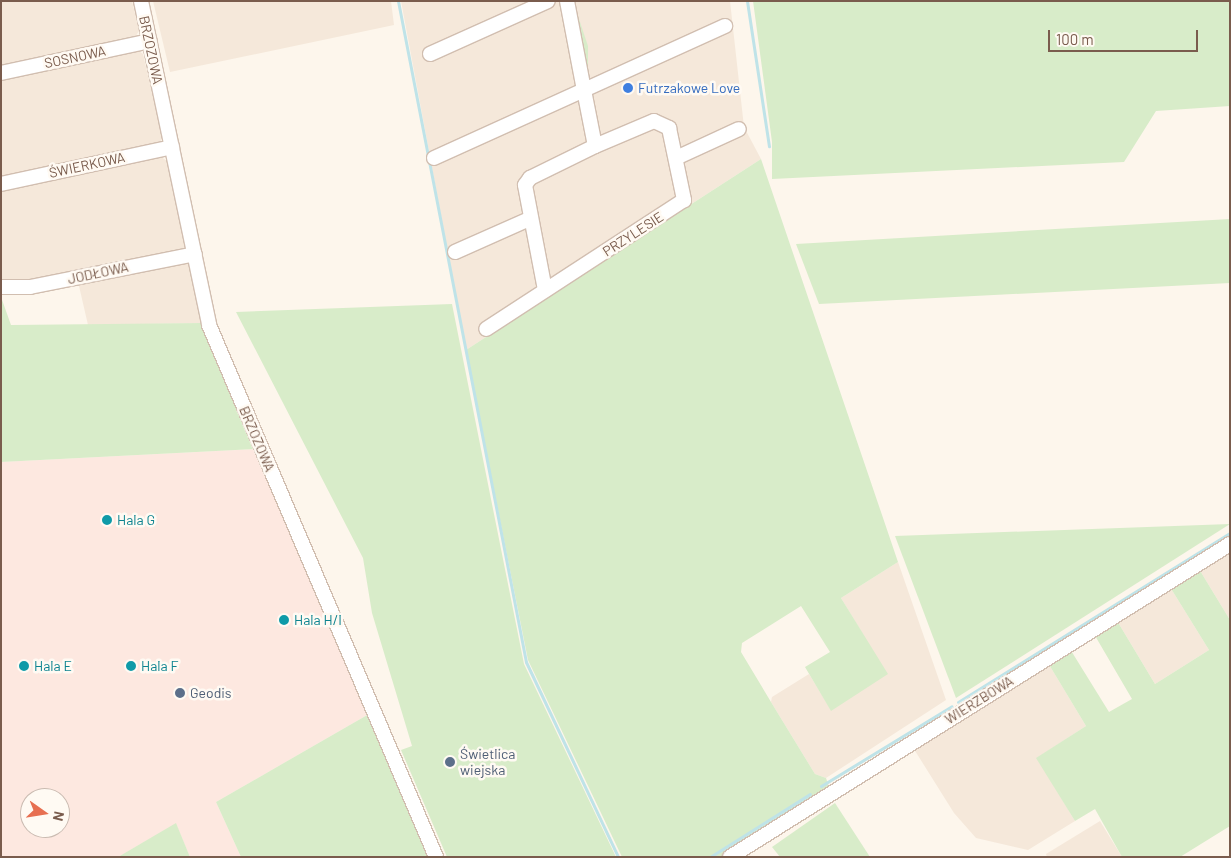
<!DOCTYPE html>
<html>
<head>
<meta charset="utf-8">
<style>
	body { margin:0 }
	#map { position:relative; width:1231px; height:858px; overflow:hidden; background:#fdf6ec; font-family:Barlow,sans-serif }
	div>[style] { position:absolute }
	.residential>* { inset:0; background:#f5e8da }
	.commercial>* { inset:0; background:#fde8e0 }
	.green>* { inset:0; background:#d8ecc9 }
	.stream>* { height:3px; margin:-1.5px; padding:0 1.5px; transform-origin:1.5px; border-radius:1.5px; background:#bfe3e8 }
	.roads { filter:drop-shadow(1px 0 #d1beb0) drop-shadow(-1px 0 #d1beb0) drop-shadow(0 1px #d1beb0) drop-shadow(0 -1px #d1beb0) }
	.minor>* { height:14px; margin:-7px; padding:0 7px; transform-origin:7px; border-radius:7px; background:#fff }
	.dots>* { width:14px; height:14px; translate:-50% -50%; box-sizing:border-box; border:2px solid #fffaf3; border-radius:50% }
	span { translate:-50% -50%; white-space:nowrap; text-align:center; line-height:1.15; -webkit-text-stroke:5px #fffaf3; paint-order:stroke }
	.street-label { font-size:14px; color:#7a5c4d }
	.shop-label { font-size:14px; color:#366cbe }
	.left { translate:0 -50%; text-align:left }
	.culture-label { font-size:14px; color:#0d838f }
	.service-label { font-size:14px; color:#4e5e75 }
	.frame { position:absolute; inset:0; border:2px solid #7a5c4d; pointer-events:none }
	.north { position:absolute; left:20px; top:788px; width:50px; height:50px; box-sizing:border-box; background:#fffaf3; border:1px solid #cabbb1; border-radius:50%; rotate:103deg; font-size:14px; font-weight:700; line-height:20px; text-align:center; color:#7a5c4d }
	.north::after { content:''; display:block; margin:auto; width:18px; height:22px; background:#e76f51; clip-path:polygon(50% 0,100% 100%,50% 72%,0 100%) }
	.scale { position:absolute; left:1048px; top:30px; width:150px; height:22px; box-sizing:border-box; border:2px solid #7a5c4d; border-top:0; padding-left:6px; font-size:15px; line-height:18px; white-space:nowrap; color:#7a5c4d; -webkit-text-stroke:4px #fffaf3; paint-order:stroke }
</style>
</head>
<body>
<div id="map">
	<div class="residential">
		<div style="clip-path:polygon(1px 1px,132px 1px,139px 31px,133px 40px,135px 48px,143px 54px,162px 137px,157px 154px,167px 161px,203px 323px,88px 325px,76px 273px,28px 284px,1px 283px)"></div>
		<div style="clip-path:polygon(153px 1px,391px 1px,394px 25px,170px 72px)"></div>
		<div style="clip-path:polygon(401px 1px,730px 1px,744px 127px,761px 159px,466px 350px)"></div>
		<div style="clip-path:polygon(1230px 550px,1230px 620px,1199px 569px)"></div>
		<div style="clip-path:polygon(898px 562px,946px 700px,826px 778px,815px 774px,771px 702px,772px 697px,809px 674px,831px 710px,864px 636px,841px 598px)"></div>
		<div style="clip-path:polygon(1170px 587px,1209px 650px,1155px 684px,1116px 619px)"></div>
		<div style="clip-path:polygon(1048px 663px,1086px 726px,1037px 758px,1075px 821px,1028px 850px,976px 838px,954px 813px,912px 746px)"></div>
		<div style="clip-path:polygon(1100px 821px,1122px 857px,1047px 857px,1046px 854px)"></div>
	</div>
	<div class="commercial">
		<div style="clip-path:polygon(evenodd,256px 449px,369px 714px,216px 802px,241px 857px,190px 857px,176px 824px,118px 857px,1px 857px,1px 462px,256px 449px,30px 798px,60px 798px,60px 828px,30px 828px,30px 798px)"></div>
	</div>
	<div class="green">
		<div style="clip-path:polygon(753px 1px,1230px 1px,1230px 106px,1156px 111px,1124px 162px,772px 179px,772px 142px)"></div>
		<div style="clip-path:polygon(574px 4px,588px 46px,588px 76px)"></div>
		<div style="clip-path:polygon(761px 159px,898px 562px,841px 598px,888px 674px,831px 711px,805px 667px,830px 652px,801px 606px,742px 643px,741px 652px,771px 702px,815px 774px,826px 778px,830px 790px,723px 857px,622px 857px,528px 660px,466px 350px)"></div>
		<div style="clip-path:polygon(1230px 219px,1230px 283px,819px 304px,796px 244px)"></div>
		<div style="clip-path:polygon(189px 268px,192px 268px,430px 857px,241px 857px,216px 802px,369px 714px,255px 449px,1px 462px,1px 297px,11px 325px,202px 323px)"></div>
		<div style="clip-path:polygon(452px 304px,524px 664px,616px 857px,447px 857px,401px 750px,412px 746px,372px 613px,363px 558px,236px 312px)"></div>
		<div style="clip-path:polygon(1230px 524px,956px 698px,895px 536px)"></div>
		<div style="clip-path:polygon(1199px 569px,1230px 620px,1230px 826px,1180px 857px,1122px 857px,1095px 809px,1075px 821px,1036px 758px,1086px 726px,1048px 663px,1070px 649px,1109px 712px,1132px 699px,1094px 634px,1116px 619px,1155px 684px,1209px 650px,1170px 587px)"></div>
		<div style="clip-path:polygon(835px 803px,870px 857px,780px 857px,772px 847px)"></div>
		<div style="clip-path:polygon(176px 823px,190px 857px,118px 857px)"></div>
	</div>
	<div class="stream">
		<div style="left:398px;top:1px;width:673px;rotate:79.04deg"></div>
		<div style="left:526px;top:662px;width:216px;rotate:64.7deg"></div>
		<div style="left:747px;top:1px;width:147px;rotate:81.4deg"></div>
		<div style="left:958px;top:702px;width:320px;rotate:-31.9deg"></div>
		<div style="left:821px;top:786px;width:153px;rotate:-31.4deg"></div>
		<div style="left:710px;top:857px;width:118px;rotate:-32.2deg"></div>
	</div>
	<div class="roads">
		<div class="minor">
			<div style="left:141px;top:1px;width:331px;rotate:78.1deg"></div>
			<div style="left:209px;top:325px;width:578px;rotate:66.89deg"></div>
			<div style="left:567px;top:1px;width:91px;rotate:79.2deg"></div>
			<div style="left:584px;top:90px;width:155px;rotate:-24.4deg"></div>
			<div style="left:430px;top:54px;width:129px;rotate:-24.2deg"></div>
			<div style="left:1px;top:73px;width:152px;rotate:-12.1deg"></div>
			<div style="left:434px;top:158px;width:165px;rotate:-24.4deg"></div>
			<div style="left:584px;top:90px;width:57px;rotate:78.9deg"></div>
			<div style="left:595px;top:146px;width:64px;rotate:-23deg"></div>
			<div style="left:654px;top:121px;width:17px;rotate:25deg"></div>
			<div style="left:669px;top:128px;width:74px;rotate:78.2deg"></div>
			<div style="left:684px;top:200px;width:236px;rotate:146.9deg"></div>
			<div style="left:676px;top:158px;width:69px;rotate:-24.7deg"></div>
			<div style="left:1px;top:184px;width:175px;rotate:-12.2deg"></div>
			<div style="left:455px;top:252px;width:81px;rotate:-24deg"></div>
			<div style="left:1px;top:287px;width:29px"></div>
			<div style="left:30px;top:287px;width:168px;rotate:-11.3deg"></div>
			<div style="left:545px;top:290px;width:107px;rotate:-100.8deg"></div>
			<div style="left:525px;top:185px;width:9px;rotate:-54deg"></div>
			<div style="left:530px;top:178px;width:72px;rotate:-26.2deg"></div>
			<div style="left:730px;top:857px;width:590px;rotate:-32.05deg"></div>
		</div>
	</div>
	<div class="dots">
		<div style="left:628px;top:88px;background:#3f7fe0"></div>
		<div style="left:107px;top:520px;background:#0f9aa8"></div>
		<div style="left:284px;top:620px;background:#0f9aa8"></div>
		<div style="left:24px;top:666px;background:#0f9aa8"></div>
		<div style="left:131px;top:666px;background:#0f9aa8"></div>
		<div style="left:180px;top:693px;background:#5c6f8a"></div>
		<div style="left:450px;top:762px;background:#5c6f8a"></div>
	</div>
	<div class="street-label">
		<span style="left:151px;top:50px;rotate:78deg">BRZOZOWA</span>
		<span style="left:75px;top:57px;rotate:-12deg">SOSNOWA</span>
		<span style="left:87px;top:165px;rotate:-12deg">ŚWIERKOWA</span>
		<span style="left:633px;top:234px;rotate:-33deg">PRZYLESIE</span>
		<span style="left:98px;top:273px;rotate:-12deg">JODŁOWA</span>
		<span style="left:257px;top:439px;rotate:67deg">BRZOZOWA</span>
		<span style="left:979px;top:700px;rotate:-32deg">WIERZBOWA</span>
	</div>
	<div class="shop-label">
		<span class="left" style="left:638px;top:88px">Futrzakowe Love</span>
	</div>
	<div class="culture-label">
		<span class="left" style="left:117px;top:520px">Hala G</span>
		<span class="left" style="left:294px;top:620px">Hala H/I</span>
		<span class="left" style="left:34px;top:666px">Hala E</span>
		<span class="left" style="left:141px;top:666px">Hala F</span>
	</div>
	<div class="service-label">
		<span class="left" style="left:190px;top:693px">Geodis</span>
		<span class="left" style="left:460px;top:762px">Świetlica<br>wiejska</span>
	</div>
	<div class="frame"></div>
	<div class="north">N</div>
	<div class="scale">100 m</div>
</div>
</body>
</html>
